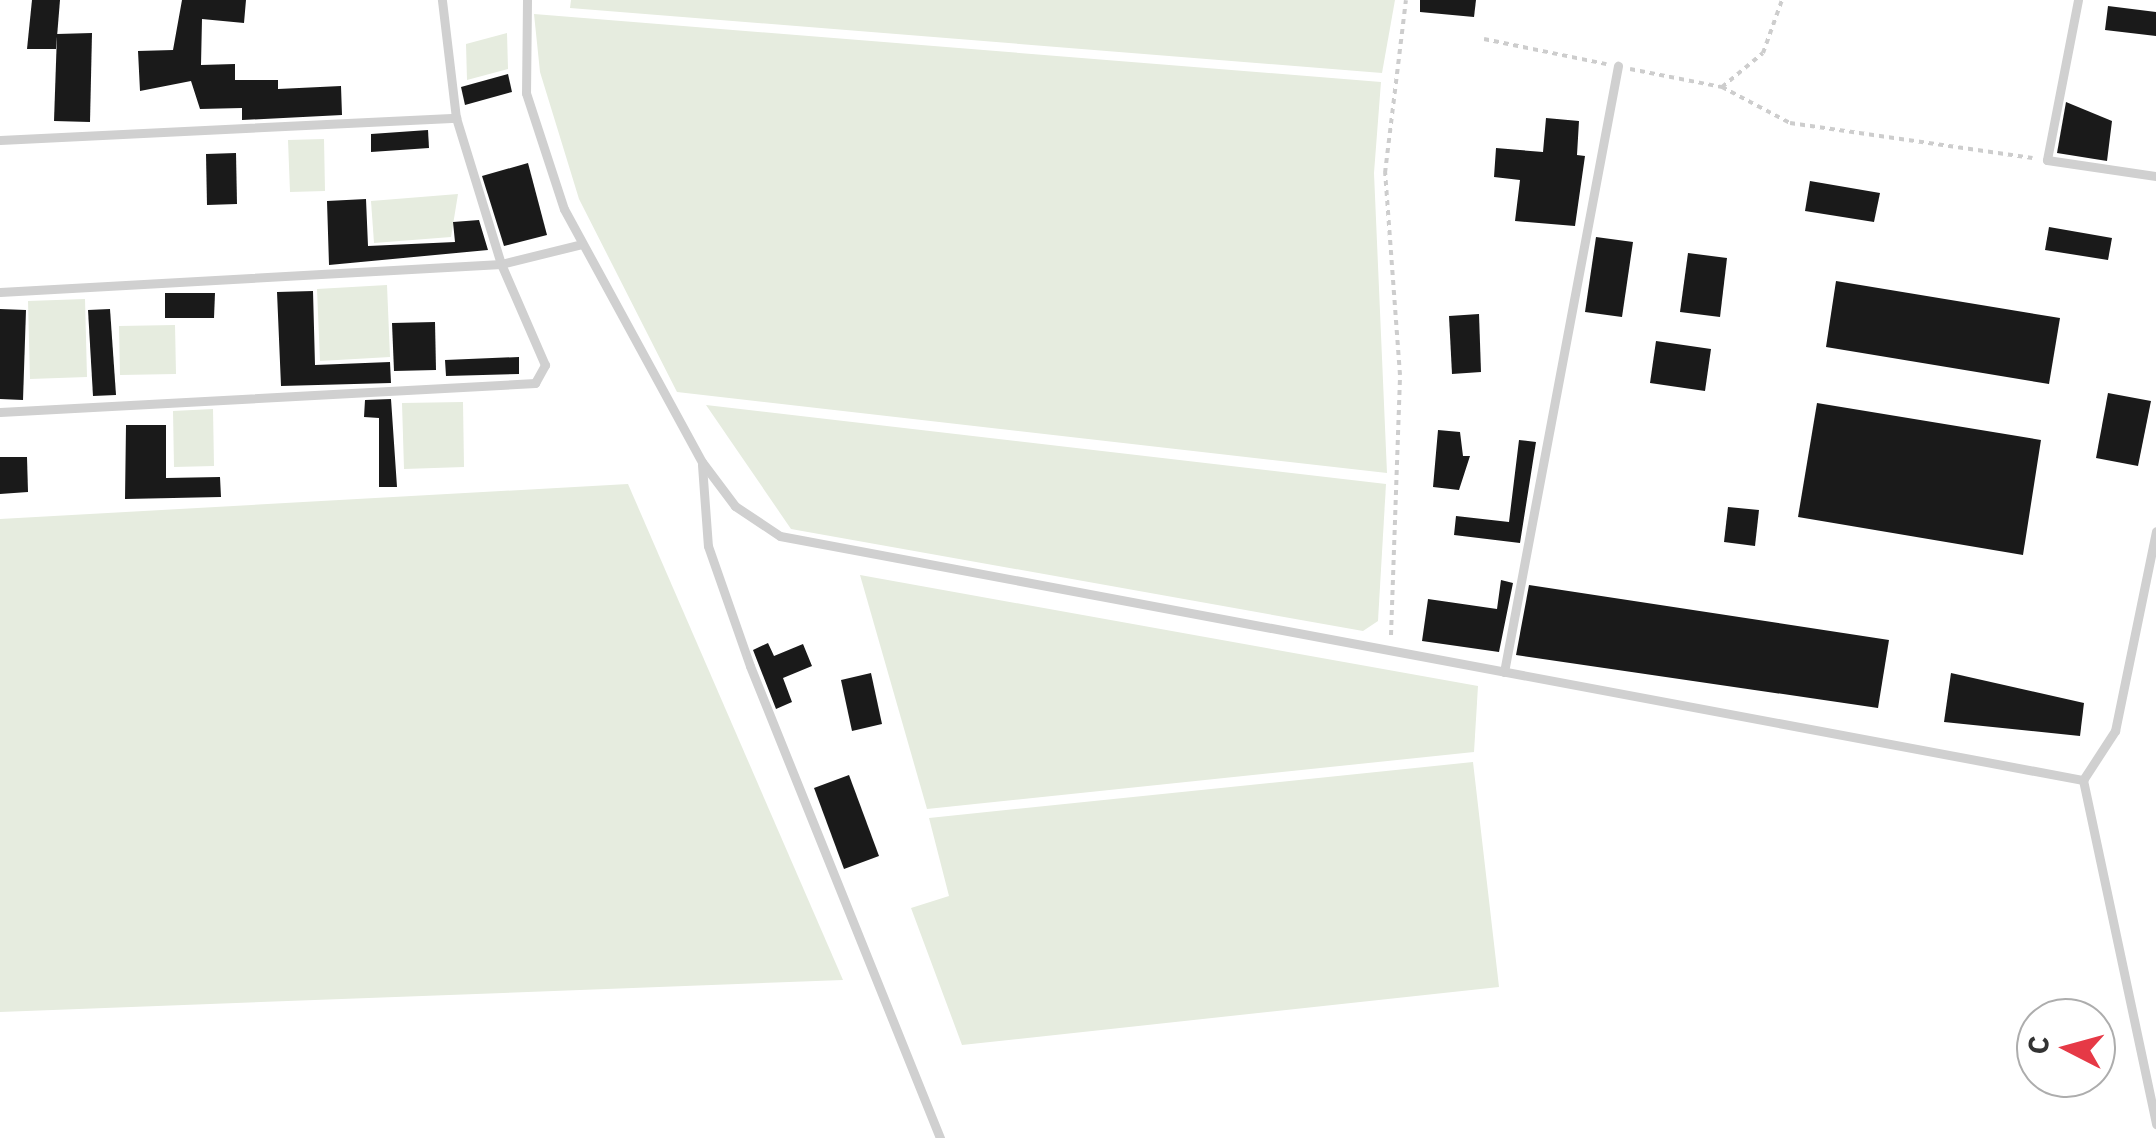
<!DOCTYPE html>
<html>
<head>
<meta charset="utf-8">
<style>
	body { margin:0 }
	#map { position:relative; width:2156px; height:1138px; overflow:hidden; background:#fff; font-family:"IBM Plex Sans",sans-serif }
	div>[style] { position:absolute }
	.green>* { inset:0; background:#e6ecdf }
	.building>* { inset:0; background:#1a1a1a }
	.path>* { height:4px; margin-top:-2px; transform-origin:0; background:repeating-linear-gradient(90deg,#cdcdcd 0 5px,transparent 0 10px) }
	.service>* { height:9px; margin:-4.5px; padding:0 4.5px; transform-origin:4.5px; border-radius:4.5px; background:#d0d0d0 }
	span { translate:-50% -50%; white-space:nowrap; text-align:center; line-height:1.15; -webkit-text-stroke:10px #fff; paint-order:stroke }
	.north { position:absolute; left:2016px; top:998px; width:100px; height:100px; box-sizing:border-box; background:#fff; border:2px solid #adadad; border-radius:50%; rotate:276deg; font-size:28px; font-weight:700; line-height:40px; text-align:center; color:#333 }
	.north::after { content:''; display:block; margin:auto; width:35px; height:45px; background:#e63946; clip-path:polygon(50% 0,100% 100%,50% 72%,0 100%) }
</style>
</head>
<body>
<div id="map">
	<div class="green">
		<div style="clip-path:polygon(571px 0,1395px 0,1382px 73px,570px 8px)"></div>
		<div style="clip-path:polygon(534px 14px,1381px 82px,1374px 173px,1387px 473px,677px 392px,579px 199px,540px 72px)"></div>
		<div style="clip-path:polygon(507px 33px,508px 69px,467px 80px,466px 44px)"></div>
		<div style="clip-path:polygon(324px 139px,325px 191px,290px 192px,288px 140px)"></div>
		<div style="clip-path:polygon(458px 194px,451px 237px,374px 243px,371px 201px)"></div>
		<div style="clip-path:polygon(387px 285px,390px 357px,320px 361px,317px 289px)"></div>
		<div style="clip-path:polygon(85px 299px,87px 377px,30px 379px,28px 301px)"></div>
		<div style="clip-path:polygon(175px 325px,176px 374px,120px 375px,119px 326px)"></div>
		<div style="clip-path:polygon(463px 402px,464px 467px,404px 469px,402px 403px)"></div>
		<div style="clip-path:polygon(706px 405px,1386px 484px,1378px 621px,1363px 631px,791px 529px)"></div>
		<div style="clip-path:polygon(213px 409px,214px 466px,174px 467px,173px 411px)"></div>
		<div style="clip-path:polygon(628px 484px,843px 980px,0 1012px,0 519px)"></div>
		<div style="clip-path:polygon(860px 575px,1478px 686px,1474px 752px,927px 809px)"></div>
		<div style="clip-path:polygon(1473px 762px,1499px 987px,962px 1045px,911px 908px,949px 896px,929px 818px)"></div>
	</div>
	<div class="building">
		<div style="clip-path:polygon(32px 0,60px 0,56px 49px,27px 49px)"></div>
		<div style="clip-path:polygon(182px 0,246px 0,244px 23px,202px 19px,201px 65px,235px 64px,235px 80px,278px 80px,278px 89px,341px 86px,342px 115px,242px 120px,242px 108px,200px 109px,191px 81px,140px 91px,138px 51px,173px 50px)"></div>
		<div style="clip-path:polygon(1420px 0,1476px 0,1474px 17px,1420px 12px)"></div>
		<div style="clip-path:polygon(2108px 6px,2156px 12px,2156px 36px,2105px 30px)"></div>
		<div style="clip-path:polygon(92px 33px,90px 122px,54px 121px,57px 34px)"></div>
		<div style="clip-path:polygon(508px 74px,512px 92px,465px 105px,461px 87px)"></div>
		<div style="clip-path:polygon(2066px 102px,2112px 121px,2107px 161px,2057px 153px)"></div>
		<div style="clip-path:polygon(1546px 118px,1579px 121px,1577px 155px,1585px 156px,1575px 226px,1515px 221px,1520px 180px,1494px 177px,1496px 148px,1543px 152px)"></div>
		<div style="clip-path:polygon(428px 130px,429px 148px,371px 152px,371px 134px)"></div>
		<div style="clip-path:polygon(236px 153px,237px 204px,207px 205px,206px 154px)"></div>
		<div style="clip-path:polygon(528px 163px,547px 235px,504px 246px,482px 176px)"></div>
		<div style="clip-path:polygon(1810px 181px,1880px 193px,1874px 222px,1805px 211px)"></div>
		<div style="clip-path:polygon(366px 199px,368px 246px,455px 242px,453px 222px,479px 220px,488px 250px,329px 265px,327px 201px)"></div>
		<div style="clip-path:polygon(2049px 227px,2112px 238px,2108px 260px,2045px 250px)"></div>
		<div style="clip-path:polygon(1596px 237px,1633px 242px,1622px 317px,1585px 312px)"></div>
		<div style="clip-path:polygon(1688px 253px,1727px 258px,1720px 317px,1680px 312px)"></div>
		<div style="clip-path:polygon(1836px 281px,2060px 318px,2049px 384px,1826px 347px)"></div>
		<div style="clip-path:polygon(313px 291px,315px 365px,390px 362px,391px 383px,281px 386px,277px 292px)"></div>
		<div style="clip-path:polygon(165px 293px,215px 293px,214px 318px,165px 318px)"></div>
		<div style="clip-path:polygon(0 309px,26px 310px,23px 400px,0 399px)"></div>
		<div style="clip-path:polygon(110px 309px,116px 395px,93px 396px,88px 310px)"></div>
		<div style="clip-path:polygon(1479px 314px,1481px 372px,1452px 374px,1449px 316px)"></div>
		<div style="clip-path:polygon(435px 322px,436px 370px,394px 371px,392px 323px)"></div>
		<div style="clip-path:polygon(1656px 341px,1711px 349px,1705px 391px,1650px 383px)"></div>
		<div style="clip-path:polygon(519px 357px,519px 374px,446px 376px,445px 360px)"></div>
		<div style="clip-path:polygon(2108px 393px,2151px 401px,2138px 466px,2096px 458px)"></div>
		<div style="clip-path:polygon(391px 399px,397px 487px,379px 487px,379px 418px,364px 417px,365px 400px)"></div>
		<div style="clip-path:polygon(1817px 403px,2041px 440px,2023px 555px,1798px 517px)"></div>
		<div style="clip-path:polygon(126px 425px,166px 425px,166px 478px,220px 477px,221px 497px,125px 499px)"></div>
		<div style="clip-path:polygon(1438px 430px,1460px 432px,1463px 456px,1470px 456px,1459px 490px,1433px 487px)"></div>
		<div style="clip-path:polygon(1519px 440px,1536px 442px,1520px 543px,1454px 535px,1456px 516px,1509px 522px)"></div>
		<div style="clip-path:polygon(0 457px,27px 457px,28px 492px,0 494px)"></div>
		<div style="clip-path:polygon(1728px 507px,1759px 510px,1755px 546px,1724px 542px)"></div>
		<div style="clip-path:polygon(1501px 580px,1513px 583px,1499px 652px,1422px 641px,1428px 599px,1497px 609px)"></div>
		<div style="clip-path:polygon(1529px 585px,1889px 640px,1878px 708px,1516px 655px)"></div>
		<div style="clip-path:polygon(768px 643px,774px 656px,803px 644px,812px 666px,783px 678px,792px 702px,776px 709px,753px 650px)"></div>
		<div style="clip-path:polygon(871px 673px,882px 724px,852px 731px,841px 680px)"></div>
		<div style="clip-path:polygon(1951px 673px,2084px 703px,2080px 736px,1944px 722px)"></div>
		<div style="clip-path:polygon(849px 775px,879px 856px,844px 869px,814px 788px)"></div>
	</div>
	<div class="path">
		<div style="left:1484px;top:39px;width:125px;rotate:11.6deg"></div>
		<div style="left:1630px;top:69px;width:94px;rotate:11.1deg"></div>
		<div style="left:1722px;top:87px;width:77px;rotate:27.9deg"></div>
		<div style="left:1790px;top:123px;width:245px;rotate:8.2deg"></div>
		<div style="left:1722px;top:87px;width:53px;rotate:-39.7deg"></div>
		<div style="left:1763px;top:53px;width:56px;rotate:-70.3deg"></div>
		<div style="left:1391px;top:635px;width:260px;rotate:-88deg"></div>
		<div style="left:1400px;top:375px;width:203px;rotate:-94.2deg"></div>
		<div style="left:1385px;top:173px;width:174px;rotate:-83.1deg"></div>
	</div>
	<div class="service">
		<div style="left:527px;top:0;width:93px;rotate:90.6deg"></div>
		<div style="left:526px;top:93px;width:122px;rotate:71.9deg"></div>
		<div style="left:564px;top:209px;width:288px;rotate:61.4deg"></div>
		<div style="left:702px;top:462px;width:55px;rotate:53.1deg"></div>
		<div style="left:735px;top:506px;width:54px;rotate:33.7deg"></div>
		<div style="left:780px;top:536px;width:1326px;rotate:10.61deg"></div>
		<div style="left:2083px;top:780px;width:59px;rotate:-56.9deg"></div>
		<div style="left:2115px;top:731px;width:204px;rotate:-78.4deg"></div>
		<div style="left:2078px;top:0;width:163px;rotate:101deg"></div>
		<div style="left:2047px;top:160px;width:110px;rotate:8.4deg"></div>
		<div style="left:0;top:140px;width:457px;rotate:-2.8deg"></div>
		<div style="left:456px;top:118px;width:119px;rotate:-96.8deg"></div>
		<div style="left:0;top:292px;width:502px;rotate:-3.2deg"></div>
		<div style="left:501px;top:264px;width:83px;rotate:-13.9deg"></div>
		<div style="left:0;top:412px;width:536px;rotate:-3.1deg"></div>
		<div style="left:535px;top:383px;width:21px;rotate:-61deg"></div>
		<div style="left:545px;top:365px;width:110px;rotate:-113.5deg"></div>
		<div style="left:501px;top:264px;width:153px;rotate:-107.1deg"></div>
		<div style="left:702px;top:465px;width:81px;rotate:85.8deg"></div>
		<div style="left:708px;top:546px;width:127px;rotate:70.7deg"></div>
		<div style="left:750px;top:666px;width:509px;rotate:68.07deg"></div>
		<div style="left:1504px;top:672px;width:617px;rotate:-79.35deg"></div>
		<div style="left:2083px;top:780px;width:352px;rotate:78deg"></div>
	</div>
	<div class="north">С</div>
</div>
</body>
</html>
